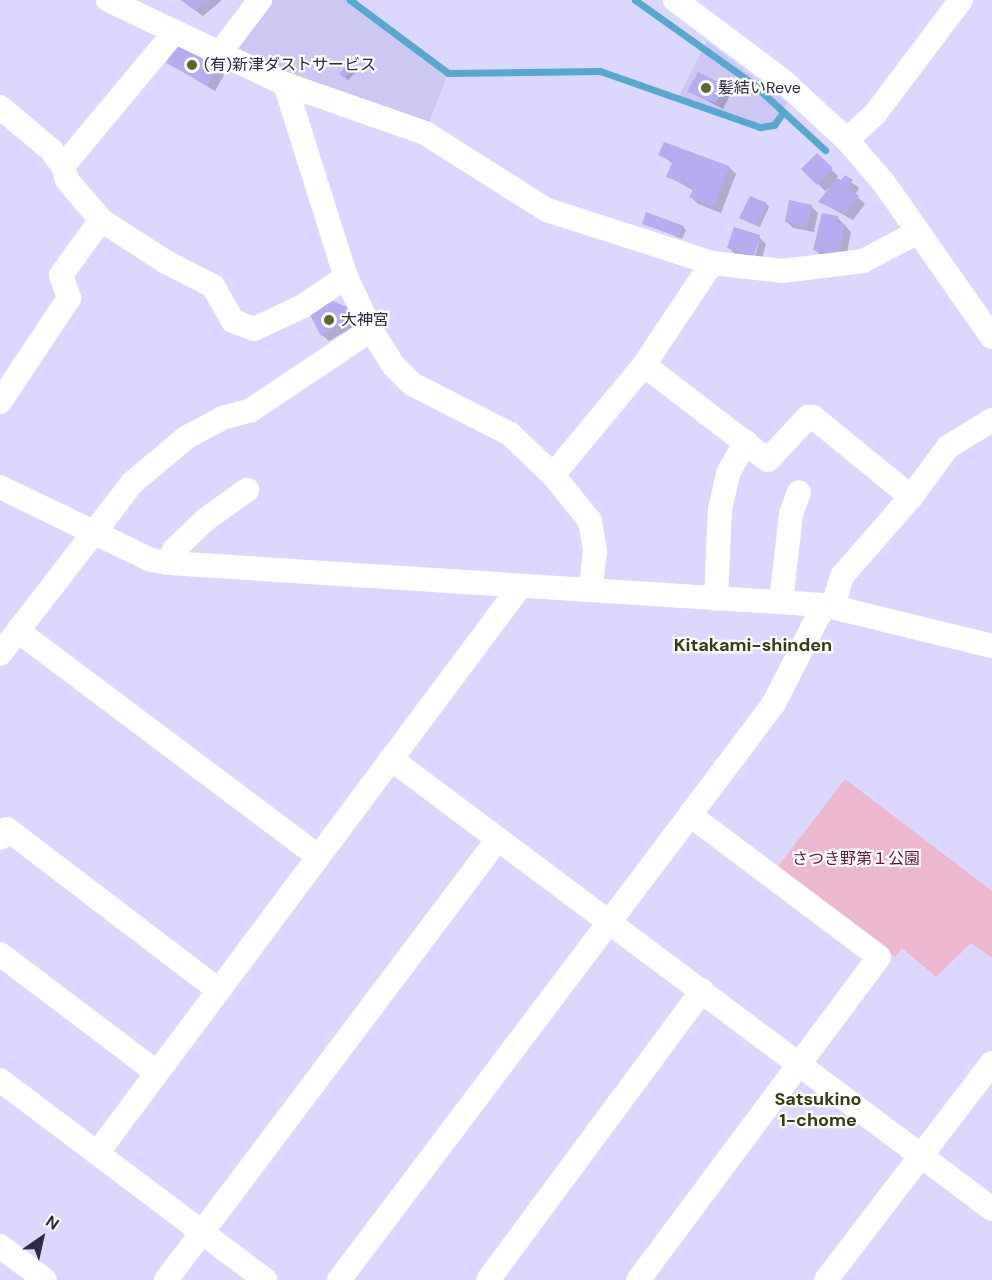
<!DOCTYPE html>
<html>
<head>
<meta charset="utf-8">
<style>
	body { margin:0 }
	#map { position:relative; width:992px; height:1280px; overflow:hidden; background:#dbd7ff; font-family:"DM Sans","Noto Sans JP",sans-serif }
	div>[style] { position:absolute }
	.built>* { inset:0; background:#cdc7f4 }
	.green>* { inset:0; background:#ebb8cf }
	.shadow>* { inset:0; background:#0003 }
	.stream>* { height:7px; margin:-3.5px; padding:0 3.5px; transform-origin:3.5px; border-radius:3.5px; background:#57a8ce }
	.building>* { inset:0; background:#b6acf0 }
	.minor>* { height:24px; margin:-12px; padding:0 12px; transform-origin:12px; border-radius:12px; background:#fff }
	.dots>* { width:16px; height:16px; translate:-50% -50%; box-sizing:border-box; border:3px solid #fdfdfd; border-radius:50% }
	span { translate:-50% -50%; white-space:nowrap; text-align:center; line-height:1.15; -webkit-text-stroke:4.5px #fdfdfd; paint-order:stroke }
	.poi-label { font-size:16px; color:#2e2a43 }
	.left { translate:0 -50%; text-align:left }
	.park-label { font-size:16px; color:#681344 }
	.neighbourhood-label { font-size:18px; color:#393a11; font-weight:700 }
	.north { position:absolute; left:12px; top:1208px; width:60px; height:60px; -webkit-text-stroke:4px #fdfdfd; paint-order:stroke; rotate:34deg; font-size:16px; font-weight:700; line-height:24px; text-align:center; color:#2e2a43 }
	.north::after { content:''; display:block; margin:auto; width:21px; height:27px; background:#2e2a43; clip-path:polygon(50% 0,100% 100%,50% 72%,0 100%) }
</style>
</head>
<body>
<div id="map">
	<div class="built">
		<div style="clip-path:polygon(269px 0,350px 0,448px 73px,425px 133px,234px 52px)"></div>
		<div style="clip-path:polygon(707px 41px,787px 103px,774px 125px,760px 127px,678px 98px)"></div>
	</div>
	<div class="green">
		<div style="clip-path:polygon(845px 779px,992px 891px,992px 958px,971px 943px,936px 977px,902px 948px,895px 957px,776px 869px)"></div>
	</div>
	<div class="shadow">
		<div style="clip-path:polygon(181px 0,222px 0,203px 16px)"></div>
		<div style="clip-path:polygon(168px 63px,217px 69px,224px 75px,215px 91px)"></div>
		<div style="clip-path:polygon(353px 69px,356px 72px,348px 80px,341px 74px)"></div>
		<div style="clip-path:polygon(724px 86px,731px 93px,723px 109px,689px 91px)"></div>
		<div style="clip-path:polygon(665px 143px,729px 167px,736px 174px,721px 213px,698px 204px,691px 197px,694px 191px,668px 176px,673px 164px,660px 154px)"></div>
		<div style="clip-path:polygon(817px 155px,838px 176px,836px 179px,841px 182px,845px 177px,859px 188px,855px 195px,865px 204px,853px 220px,820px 202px,833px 185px,825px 191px,803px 169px)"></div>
		<div style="clip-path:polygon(766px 204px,769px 207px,760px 227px,741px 217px)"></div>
		<div style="clip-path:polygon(811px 206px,818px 213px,814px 232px,793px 228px,786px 221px)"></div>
		<div style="clip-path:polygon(837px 217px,851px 232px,845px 262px,822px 256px,815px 250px)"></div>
		<div style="clip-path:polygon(644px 223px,683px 227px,686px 230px,682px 239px)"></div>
		<div style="clip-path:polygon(759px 237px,766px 244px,761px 262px,754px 260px,760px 239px,752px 259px,736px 255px,729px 248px)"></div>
		<div style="clip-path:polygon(349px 305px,356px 325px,329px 341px,322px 335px)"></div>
	</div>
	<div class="stream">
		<div style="left:350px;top:0;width:122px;rotate:36.7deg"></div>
		<div style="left:448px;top:73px;width:152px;rotate:-0.8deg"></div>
		<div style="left:600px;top:71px;width:170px;rotate:19.3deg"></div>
		<div style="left:760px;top:127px;width:14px;rotate:-8deg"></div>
		<div style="left:774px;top:125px;width:16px;rotate:-55deg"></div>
		<div style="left:635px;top:0;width:145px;rotate:35.4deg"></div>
		<div style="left:753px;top:84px;width:98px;rotate:42.5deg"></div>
	</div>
	<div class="building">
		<div style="clip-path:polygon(181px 0,211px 0,207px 5px,202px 1px,196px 11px)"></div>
		<div style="clip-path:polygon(176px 44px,218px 67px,208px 85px,166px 63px)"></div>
		<div style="clip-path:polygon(348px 64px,354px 68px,344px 78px,339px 74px)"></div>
		<div style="clip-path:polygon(698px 72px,725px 85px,716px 103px,687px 92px)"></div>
		<div style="clip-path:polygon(664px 142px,729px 166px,714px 207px,689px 197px,694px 188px,666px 177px,673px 161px,658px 155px)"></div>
		<div style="clip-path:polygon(817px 153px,833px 168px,817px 185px,801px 169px)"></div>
		<div style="clip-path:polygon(845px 175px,853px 180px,848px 188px,859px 196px,846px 214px,818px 202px,837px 178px,841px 180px)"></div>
		<div style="clip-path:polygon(750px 196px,767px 203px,757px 226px,739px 218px)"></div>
		<div style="clip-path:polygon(789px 200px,812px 205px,807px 226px,785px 222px)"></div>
		<div style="clip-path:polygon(646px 212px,684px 226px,679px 237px,642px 224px)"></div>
		<div style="clip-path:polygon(822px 213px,838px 216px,836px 222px,845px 224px,839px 256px,813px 250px)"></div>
		<div style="clip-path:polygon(734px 227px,760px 235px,754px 256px,727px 248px)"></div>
		<div style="clip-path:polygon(333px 301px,344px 306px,349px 303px,352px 309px,347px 312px,350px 318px,321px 336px,309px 313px)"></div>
	</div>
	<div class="minor">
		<div style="left:108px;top:0;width:196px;rotate:25.4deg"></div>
		<div style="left:285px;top:84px;width:148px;rotate:19.3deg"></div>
		<div style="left:425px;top:133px;width:144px;rotate:32.3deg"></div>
		<div style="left:547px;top:210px;width:173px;rotate:17.8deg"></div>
		<div style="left:712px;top:263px;width:70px;rotate:6.5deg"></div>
		<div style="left:782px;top:271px;width:82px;rotate:-7deg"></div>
		<div style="left:863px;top:261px;width:60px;rotate:-27.8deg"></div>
		<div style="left:675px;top:0;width:134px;rotate:36.8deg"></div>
		<div style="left:782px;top:80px;width:88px;rotate:42.7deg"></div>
		<div style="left:847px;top:140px;width:57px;rotate:49.3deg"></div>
		<div style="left:884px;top:183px;width:188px;rotate:55deg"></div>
		<div style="left:219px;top:54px;width:68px;rotate:-52.8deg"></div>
		<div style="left:285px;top:84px;width:202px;rotate:72.5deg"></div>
		<div style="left:346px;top:277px;width:59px;rotate:64.7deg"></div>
		<div style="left:371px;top:330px;width:41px;rotate:57.8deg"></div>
		<div style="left:393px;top:365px;width:27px;rotate:45deg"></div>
		<div style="left:412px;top:384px;width:110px;rotate:27deg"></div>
		<div style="left:510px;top:434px;width:59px;rotate:43.6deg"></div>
		<div style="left:553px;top:475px;width:59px;rotate:51.2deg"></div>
		<div style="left:590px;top:521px;width:29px;rotate:80deg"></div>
		<div style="left:595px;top:550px;width:39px;rotate:96deg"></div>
		<div style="left:0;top:107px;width:67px;rotate:40.1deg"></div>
		<div style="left:51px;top:150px;width:20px;rotate:53deg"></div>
		<div style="left:63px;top:166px;width:15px;rotate:74deg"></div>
		<div style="left:67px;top:180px;width:52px;rotate:49.6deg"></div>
		<div style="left:101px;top:220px;width:77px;rotate:32.9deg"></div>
		<div style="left:166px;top:262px;width:53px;rotate:27.1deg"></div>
		<div style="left:213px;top:286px;width:40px;rotate:60.3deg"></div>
		<div style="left:233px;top:321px;width:22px;rotate:21deg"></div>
		<div style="left:254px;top:329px;width:54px;rotate:-25.1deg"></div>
		<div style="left:303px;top:306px;width:52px;rotate:-34deg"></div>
		<div style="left:847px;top:140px;width:38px;rotate:-43deg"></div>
		<div style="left:875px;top:114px;width:143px;rotate:-53deg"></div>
		<div style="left:63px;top:166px;width:173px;rotate:-50.2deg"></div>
		<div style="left:644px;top:365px;width:156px;rotate:37.5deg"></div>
		<div style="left:768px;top:460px;width:59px;rotate:-47.1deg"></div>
		<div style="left:808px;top:417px;width:5px"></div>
		<div style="left:813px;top:417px;width:127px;rotate:39.2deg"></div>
		<div style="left:0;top:402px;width:125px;rotate:-56.4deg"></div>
		<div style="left:69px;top:298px;width:24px;rotate:-109deg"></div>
		<div style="left:61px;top:275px;width:68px;rotate:-54deg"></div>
		<div style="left:553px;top:475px;width:143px;rotate:-50.4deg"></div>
		<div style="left:644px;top:365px;width:123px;rotate:-56.3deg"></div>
		<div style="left:0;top:487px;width:168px;rotate:25.8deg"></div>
		<div style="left:151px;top:560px;width:18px;rotate:9deg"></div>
		<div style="left:169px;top:563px;width:656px;rotate:3.67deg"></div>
		<div style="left:824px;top:605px;width:173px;rotate:13.7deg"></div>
		<div style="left:169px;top:563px;width:14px;rotate:-69deg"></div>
		<div style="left:174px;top:550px;width:43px;rotate:-44.1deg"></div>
		<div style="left:205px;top:520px;width:52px;rotate:-35.5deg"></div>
		<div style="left:716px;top:599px;width:90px;rotate:-87.5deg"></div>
		<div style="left:720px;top:509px;width:37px;rotate:-77deg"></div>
		<div style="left:728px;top:473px;width:36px;rotate:-60deg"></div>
		<div style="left:781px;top:602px;width:89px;rotate:-83.5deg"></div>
		<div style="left:791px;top:514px;width:23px;rotate:-70deg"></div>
		<div style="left:833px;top:606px;width:31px;rotate:-73deg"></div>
		<div style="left:842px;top:576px;width:105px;rotate:-48.9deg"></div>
		<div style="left:911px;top:497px;width:62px;rotate:-53.5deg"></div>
		<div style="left:948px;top:447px;width:52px;rotate:-31.5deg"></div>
		<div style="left:18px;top:631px;width:375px;rotate:36.9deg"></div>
		<div style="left:0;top:654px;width:216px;rotate:-52.3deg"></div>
		<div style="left:132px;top:483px;width:72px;rotate:-39.9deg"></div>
		<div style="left:187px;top:437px;width:40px;rotate:-28deg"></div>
		<div style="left:222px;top:418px;width:30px;rotate:-15deg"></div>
		<div style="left:251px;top:410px;width:144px;rotate:-33.7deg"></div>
		<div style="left:391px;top:759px;width:751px;rotate:36.82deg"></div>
		<div style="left:690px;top:815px;width:140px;rotate:-53.1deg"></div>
		<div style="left:774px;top:703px;width:110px;rotate:-63deg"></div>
		<div style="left:0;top:838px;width:11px;rotate:-52deg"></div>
		<div style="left:7px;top:829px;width:265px;rotate:37.3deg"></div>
		<div style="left:0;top:954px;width:196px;rotate:37.1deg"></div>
		<div style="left:0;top:1080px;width:332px;rotate:37deg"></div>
		<div style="left:98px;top:1152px;width:704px;rotate:-53.26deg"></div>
		<div style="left:0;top:1246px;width:56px;rotate:37.1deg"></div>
		<div style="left:166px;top:1280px;width:552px;rotate:-53.03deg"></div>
		<div style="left:339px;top:1280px;width:583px;rotate:-52.95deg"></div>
		<div style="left:690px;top:815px;width:236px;rotate:36.9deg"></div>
		<div style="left:879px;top:957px;width:403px;rotate:126.7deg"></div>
		<div style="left:488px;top:1280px;width:360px;rotate:-53.5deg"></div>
		<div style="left:826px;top:1280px;width:273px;rotate:-52.6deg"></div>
	</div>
	<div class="dots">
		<div style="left:192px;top:65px;background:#616330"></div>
		<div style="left:706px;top:88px;background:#616330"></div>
		<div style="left:329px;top:320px;background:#616330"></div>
	</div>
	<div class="poi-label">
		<span class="left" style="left:204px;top:65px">(有)新津ダストサービス</span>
		<span class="left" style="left:718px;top:88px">髪結いReve</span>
		<span class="left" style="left:341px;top:320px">大神宮</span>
	</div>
	<div class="park-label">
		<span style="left:856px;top:859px">さつき野第１公園</span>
	</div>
	<div class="neighbourhood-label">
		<span style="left:753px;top:645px">Kitakami-shinden</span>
		<span style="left:818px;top:1110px">Satsukino<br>1-chome</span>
	</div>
	<div class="north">N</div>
</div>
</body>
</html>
